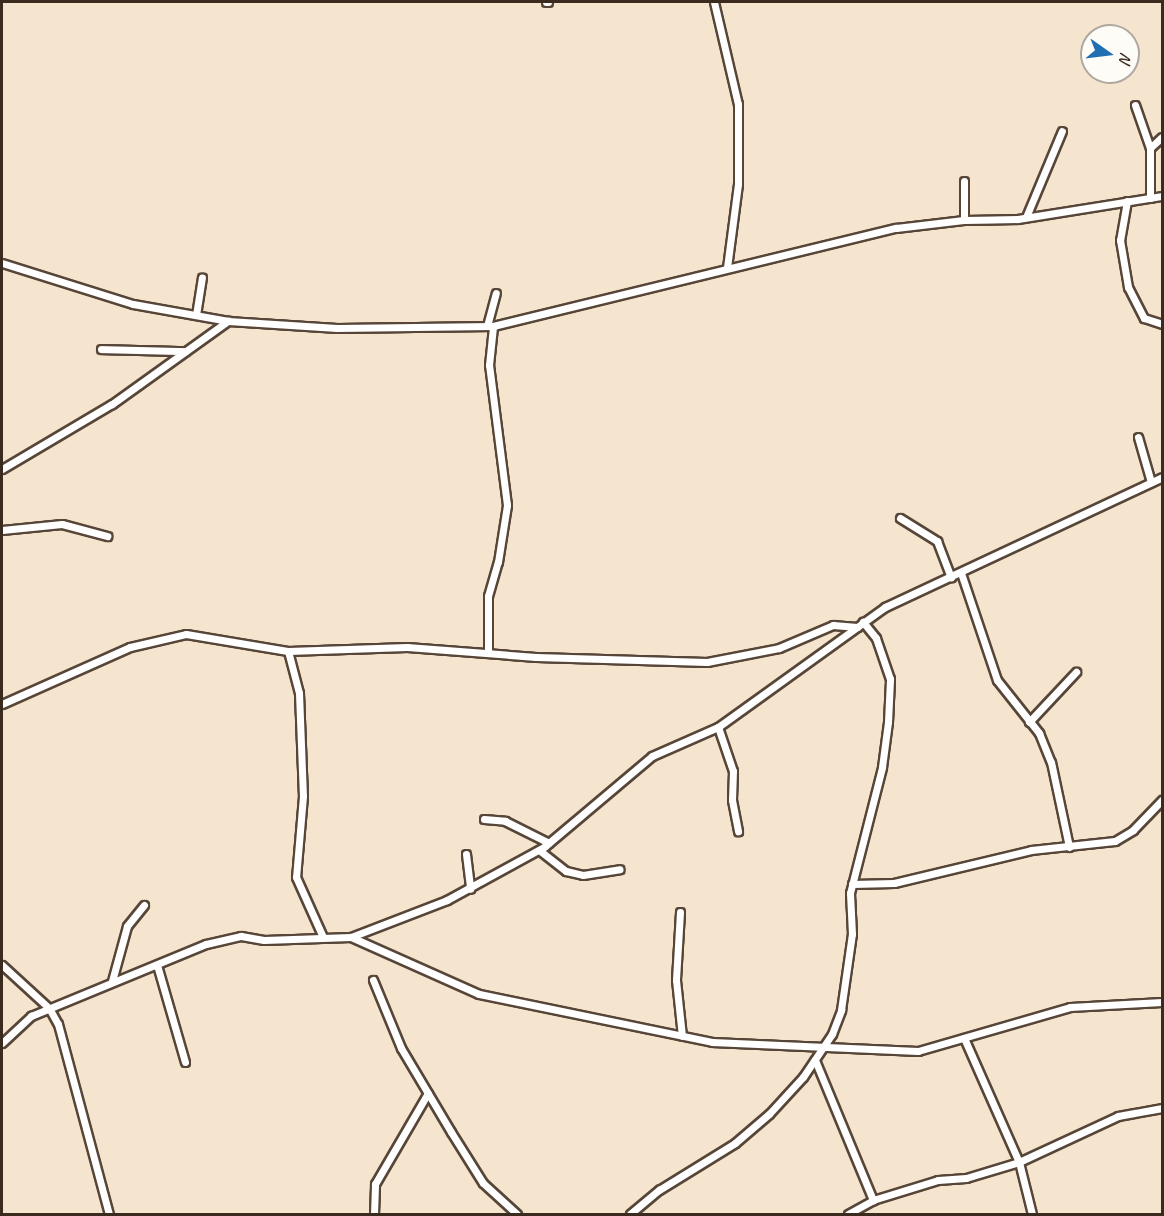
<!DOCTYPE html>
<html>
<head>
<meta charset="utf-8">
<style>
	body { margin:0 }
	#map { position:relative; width:1164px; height:1216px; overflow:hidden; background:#f6e5ce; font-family:Caveat,sans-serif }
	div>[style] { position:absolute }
	.roads { filter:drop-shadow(2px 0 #574638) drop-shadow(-2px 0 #574638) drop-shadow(0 2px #574638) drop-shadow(0 -2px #574638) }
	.minor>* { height:7px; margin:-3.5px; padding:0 3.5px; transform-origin:3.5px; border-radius:3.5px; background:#fff }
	span { translate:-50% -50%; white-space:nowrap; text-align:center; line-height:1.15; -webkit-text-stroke:6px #fdfcf7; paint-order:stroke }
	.frame { position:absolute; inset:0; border:3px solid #3b2a1e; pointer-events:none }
	.north { position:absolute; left:1080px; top:24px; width:60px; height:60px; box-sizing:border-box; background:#fdfcf7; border:2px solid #afa8a0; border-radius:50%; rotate:104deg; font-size:16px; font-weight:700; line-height:24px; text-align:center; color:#3b2a1e }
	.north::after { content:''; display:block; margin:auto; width:21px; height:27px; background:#1f6fb2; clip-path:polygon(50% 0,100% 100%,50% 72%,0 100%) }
</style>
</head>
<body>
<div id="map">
	<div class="roads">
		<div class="minor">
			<div style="left:546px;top:2px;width:2px"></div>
			<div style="left:714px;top:2px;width:105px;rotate:76.8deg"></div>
			<div style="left:738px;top:104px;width:80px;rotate:90deg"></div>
			<div style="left:738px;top:184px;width:84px;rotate:97.5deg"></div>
			<div style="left:1135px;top:105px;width:46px;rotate:70.8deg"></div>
			<div style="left:1150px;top:148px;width:50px;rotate:90deg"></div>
			<div style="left:1150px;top:148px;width:16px;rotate:-43deg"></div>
			<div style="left:964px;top:181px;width:39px;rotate:90deg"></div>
			<div style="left:1127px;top:201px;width:40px;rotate:100deg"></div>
			<div style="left:1120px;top:240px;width:48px;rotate:80.3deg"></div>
			<div style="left:1128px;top:287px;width:35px;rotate:63deg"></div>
			<div style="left:1144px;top:318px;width:19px;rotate:18deg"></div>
			<div style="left:1026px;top:217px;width:93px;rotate:-67.3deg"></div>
			<div style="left:2px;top:263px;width:137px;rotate:17.4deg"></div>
			<div style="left:133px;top:304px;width:97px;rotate:10.1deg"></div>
			<div style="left:228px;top:321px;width:109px;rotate:3.7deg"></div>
			<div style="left:337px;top:328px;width:156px;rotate:-0.7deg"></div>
			<div style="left:493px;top:326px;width:415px;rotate:-13.7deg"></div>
			<div style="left:896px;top:228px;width:68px;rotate:-6.7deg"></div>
			<div style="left:964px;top:220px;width:54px;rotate:-1.1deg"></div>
			<div style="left:1018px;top:219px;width:146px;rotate:-9.1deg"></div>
			<div style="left:196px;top:315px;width:38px;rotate:-81deg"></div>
			<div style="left:487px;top:326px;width:34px;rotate:-75deg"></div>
			<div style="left:101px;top:349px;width:84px;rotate:1.4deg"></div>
			<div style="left:1138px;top:437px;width:47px;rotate:73.9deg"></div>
			<div style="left:2px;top:469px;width:128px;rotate:-30.6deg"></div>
			<div style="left:112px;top:404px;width:143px;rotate:-35.6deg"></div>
			<div style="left:900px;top:518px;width:44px;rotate:31.9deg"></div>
			<div style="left:937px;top:541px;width:39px;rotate:69deg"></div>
			<div style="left:2px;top:530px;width:60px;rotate:-5.7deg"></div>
			<div style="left:62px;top:524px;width:47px;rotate:14.9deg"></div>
			<div style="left:961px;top:573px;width:113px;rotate:71.4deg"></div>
			<div style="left:997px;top:680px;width:68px;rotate:51.6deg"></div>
			<div style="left:1039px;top:733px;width:31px;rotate:68deg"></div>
			<div style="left:1051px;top:762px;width:87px;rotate:78deg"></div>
			<div style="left:288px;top:651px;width:43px;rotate:75.3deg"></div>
			<div style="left:299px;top:693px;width:103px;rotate:87.8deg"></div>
			<div style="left:303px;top:796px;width:81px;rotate:94.9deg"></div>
			<div style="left:296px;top:877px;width:66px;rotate:65.8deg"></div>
			<div style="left:488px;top:653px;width:57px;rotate:-90deg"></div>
			<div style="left:488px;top:596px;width:35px;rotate:-74deg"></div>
			<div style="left:498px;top:562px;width:58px;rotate:-81deg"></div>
			<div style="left:507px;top:505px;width:141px;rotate:-97.3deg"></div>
			<div style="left:489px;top:365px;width:39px;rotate:-84deg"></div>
			<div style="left:2px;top:704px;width:140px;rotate:-24deg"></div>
			<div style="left:130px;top:647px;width:57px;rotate:-13.1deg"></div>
			<div style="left:186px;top:634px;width:103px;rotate:9.5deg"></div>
			<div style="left:288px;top:651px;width:119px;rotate:-1.9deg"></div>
			<div style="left:407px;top:647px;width:129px;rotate:4.4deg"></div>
			<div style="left:536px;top:657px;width:171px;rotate:1.7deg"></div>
			<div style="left:707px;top:662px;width:73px;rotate:-11deg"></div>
			<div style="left:779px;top:648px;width:59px;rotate:-23.1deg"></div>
			<div style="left:833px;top:625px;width:24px;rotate:5deg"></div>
			<div style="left:1029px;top:722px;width:69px;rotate:-46.8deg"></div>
			<div style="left:718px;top:727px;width:46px;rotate:71.2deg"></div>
			<div style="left:733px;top:771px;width:29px;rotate:92deg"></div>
			<div style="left:732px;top:800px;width:32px;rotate:79deg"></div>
			<div style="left:484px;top:819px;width:21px;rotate:5deg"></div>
			<div style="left:505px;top:821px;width:49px;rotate:26.6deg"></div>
			<div style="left:539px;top:850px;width:34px;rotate:38deg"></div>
			<div style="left:566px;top:871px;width:17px;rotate:13deg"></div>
			<div style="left:583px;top:875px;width:37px;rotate:-9deg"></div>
			<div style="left:466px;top:854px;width:35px;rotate:83deg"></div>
			<div style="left:852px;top:884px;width:42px;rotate:-1.4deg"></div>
			<div style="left:894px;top:883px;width:141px;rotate:-13.5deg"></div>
			<div style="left:1031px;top:850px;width:84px;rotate:-6.1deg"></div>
			<div style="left:1115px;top:841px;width:21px;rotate:-31deg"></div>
			<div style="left:1133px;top:830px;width:42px;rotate:-46deg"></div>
			<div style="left:680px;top:912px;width:68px;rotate:93.4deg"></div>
			<div style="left:676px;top:980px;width:56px;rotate:83.9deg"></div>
			<div style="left:351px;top:937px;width:140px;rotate:24deg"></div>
			<div style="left:479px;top:994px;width:238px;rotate:11.6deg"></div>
			<div style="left:712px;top:1042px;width:206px;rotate:2.5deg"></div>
			<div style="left:918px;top:1051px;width:158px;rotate:-16.1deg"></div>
			<div style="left:1070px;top:1007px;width:92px;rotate:-3.1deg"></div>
			<div style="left:2px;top:965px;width:64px;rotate:42.5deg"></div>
			<div style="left:49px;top:1008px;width:18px;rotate:61deg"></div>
			<div style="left:58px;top:1024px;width:197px;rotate:75deg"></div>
			<div style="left:157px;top:965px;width:101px;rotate:73.9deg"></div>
			<div style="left:373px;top:980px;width:74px;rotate:67.6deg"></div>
			<div style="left:401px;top:1048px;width:98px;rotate:59.2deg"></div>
			<div style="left:451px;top:1132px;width:60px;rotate:57.9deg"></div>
			<div style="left:483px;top:1183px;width:46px;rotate:42.4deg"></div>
			<div style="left:112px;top:981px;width:57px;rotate:-74.7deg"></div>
			<div style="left:127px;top:926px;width:27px;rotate:-51deg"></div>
			<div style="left:964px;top:1038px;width:136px;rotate:66.1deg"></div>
			<div style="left:1019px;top:1162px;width:54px;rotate:76deg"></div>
			<div style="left:2px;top:1043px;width:40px;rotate:-43deg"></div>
			<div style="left:31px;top:1016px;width:189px;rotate:-22.4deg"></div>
			<div style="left:206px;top:944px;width:36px;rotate:-13deg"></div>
			<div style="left:241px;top:936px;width:23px;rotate:10deg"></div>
			<div style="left:264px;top:940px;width:87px;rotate:-2deg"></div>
			<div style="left:351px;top:937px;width:103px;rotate:-21.1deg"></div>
			<div style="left:447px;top:900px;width:111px;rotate:-28.7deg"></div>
			<div style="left:544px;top:847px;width:141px;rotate:-40.1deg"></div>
			<div style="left:652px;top:756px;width:72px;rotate:-23.7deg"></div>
			<div style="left:718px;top:727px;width:206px;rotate:-35.7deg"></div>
			<div style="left:885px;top:607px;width:306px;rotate:-25.1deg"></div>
			<div style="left:815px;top:1060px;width:152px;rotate:67.5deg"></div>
			<div style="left:374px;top:1214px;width:30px;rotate:-88deg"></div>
			<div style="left:375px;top:1184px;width:105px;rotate:-59.8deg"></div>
			<div style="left:630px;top:1214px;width:38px;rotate:-40deg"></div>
			<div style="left:659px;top:1190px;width:89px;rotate:-31.7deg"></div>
			<div style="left:735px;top:1143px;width:45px;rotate:-40.5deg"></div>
			<div style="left:769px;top:1114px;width:50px;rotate:-47.4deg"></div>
			<div style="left:803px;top:1077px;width:52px;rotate:-56deg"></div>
			<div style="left:832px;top:1034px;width:26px;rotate:-69deg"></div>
			<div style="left:841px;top:1010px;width:77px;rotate:-81.8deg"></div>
			<div style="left:852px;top:934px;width:41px;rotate:-92.8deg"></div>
			<div style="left:850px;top:893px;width:130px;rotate:-75.7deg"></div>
			<div style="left:882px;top:767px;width:45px;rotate:-82.4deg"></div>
			<div style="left:888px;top:722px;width:43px;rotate:-87.3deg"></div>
			<div style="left:890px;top:679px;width:43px;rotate:-108.9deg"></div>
			<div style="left:876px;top:638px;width:21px;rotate:-129deg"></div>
			<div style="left:848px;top:1214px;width:29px;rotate:-29deg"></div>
			<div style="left:873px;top:1200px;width:68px;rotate:-17.1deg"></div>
			<div style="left:938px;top:1180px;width:28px;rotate:-4deg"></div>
			<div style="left:966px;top:1178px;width:55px;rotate:-16.8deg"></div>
			<div style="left:1019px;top:1162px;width:109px;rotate:-24.9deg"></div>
			<div style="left:1118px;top:1116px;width:45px;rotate:-10.3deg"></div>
		</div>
	</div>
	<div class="frame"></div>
	<div class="north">N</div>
</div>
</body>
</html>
